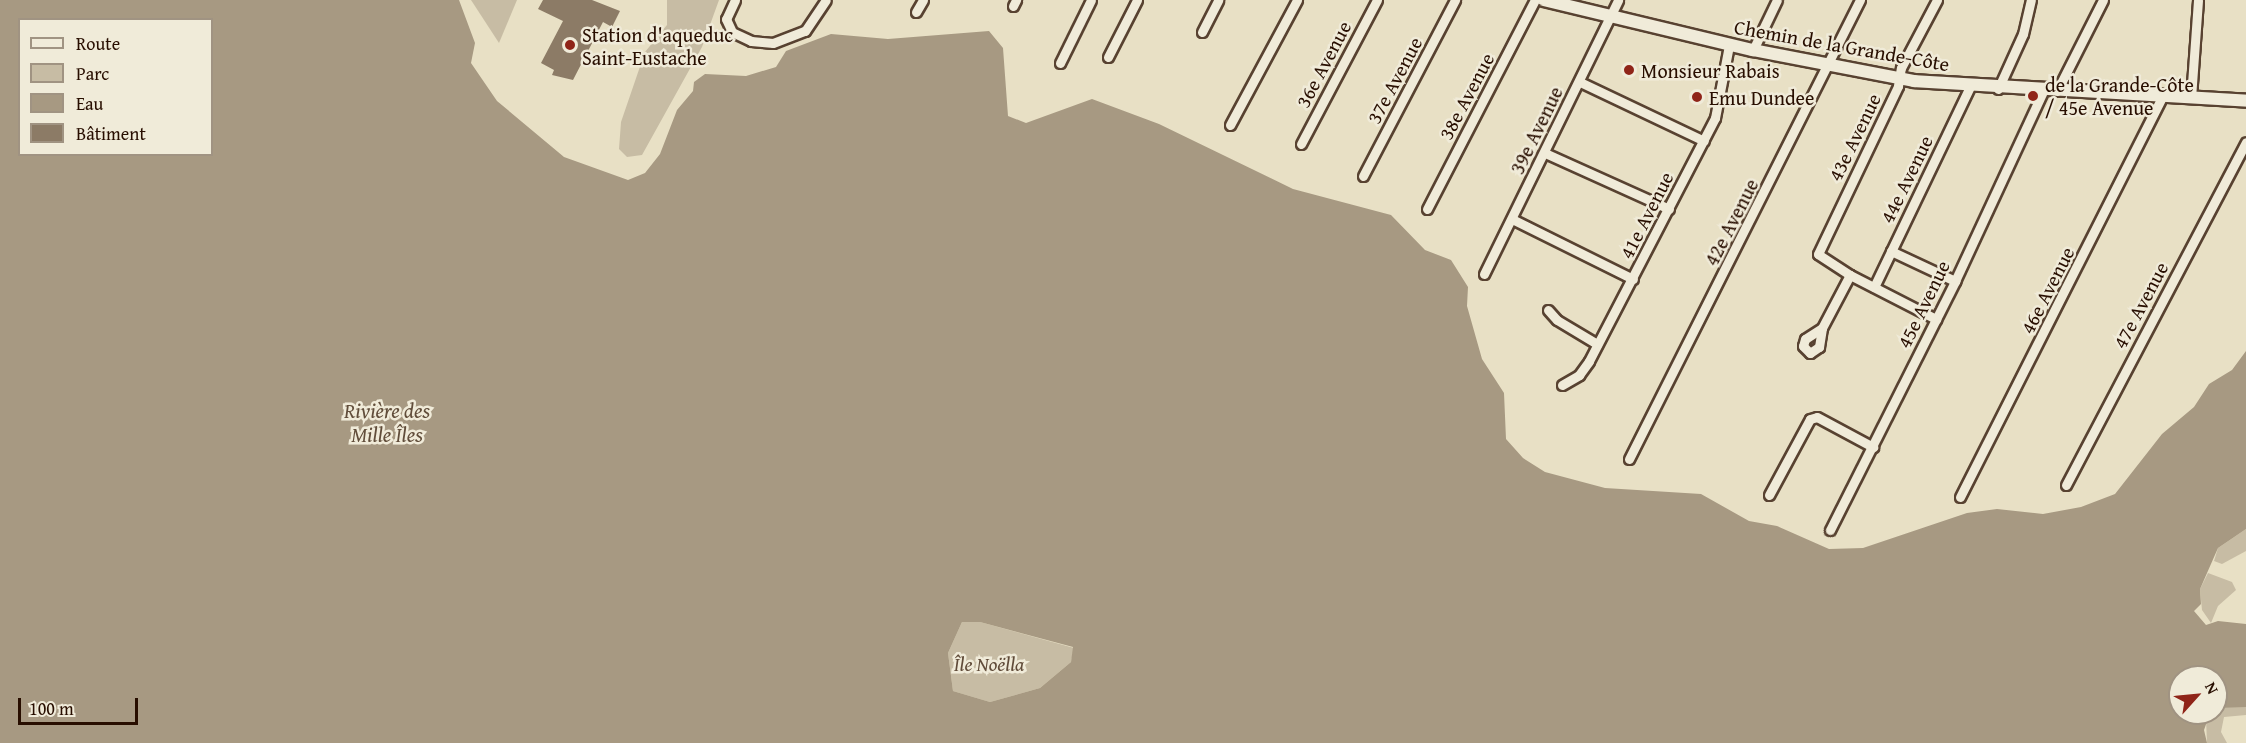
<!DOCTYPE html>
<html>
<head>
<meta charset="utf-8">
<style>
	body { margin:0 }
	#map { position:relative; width:2246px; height:743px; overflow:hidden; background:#e8e0c5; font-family:"Gentium Book Plus",serif }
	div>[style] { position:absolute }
	.green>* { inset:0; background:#c7bca4 }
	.water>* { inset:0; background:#a79982 }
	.building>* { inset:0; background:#8c7b66 }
	.roads { filter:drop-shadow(2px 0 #584231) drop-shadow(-2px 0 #584231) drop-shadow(0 2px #584231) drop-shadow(0 -2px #584231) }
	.minor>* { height:9px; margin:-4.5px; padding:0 4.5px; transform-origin:4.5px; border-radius:4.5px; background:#f0ebd9 }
	.secondary>* { height:12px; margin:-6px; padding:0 6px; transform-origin:6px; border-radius:6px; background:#f0ebd9 }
	.dots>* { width:16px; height:16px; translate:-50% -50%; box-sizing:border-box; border:3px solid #f0ebd9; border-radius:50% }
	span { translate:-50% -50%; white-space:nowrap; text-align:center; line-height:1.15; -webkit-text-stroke:5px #f0ebd9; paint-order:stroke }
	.poi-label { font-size:20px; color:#280e00 }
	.left { translate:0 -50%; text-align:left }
	.street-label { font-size:20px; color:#280e00 }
	.park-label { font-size:20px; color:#604b39; font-style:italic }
	.water-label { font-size:21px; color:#614d3a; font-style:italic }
	.legend { position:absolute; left:18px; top:18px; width:195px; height:138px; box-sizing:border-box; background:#f0ebd9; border:2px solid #a09382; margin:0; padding:8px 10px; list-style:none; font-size:18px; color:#280e00 }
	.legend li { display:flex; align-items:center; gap:12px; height:30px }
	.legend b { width:30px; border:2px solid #a09382 }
	.north { position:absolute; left:2168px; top:665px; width:60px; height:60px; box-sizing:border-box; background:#f0ebd9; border:2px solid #a09382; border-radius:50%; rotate:63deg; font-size:16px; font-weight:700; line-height:24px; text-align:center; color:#280e00 }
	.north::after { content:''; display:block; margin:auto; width:21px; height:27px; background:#8f2418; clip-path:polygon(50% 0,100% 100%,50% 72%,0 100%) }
	.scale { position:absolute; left:18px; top:698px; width:120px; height:27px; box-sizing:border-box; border:3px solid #280e00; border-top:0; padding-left:8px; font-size:18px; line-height:21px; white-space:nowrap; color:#280e00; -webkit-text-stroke:4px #f0ebd9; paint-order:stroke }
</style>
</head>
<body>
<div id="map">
	<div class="green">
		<div style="clip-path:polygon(471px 0,517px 0,499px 43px)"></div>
		<div style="clip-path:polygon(667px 0,719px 0,702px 47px,642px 155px,627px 157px,619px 149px,621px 122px,645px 52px,667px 25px)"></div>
		<div style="clip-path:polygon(2246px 529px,2246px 551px,2222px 564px,2214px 561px,2218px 548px)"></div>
		<div style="clip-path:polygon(2208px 573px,2232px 582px,2236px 590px,2218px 606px,2211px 623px,2202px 610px,2200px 589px)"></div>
		<div style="clip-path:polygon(962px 622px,980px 622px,1074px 648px,1071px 662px,1040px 688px,990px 702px,953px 691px,948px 653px)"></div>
		<div style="clip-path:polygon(2217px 707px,2246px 707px,2246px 715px,2224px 717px,2221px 732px,2227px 743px,2207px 743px,2206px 719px)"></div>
	</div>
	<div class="water">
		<div style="clip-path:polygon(evenodd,0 0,459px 0,475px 43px,471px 63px,497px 101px,564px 157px,628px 180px,645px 173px,660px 154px,677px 110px,693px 91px,694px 82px,705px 74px,746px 76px,776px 67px,786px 51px,831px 34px,888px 39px,989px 31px,1003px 48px,1008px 116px,1026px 123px,1092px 99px,1159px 124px,1293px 189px,1391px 215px,1425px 250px,1451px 260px,1468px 287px,1467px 306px,1482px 359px,1504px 393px,1506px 439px,1523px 458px,1545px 472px,1605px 488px,1701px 494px,1749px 521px,1777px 526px,1829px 549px,1863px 548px,1967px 513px,1997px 509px,2043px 514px,2081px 507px,2115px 494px,2162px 434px,2194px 407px,2209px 384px,2232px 370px,2246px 351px,2246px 529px,2218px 548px,2200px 589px,2201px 604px,2194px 611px,2206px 625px,2218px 621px,2246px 624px,2246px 707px,2216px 708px,2216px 677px,2180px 677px,2180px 713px,2210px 713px,2204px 730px,2207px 743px,0 743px,0 0,20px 20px,212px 20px,212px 154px,20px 154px,20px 20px,0 0,962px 622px,980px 622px,1073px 647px,1071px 662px,1040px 688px,990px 702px,953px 691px,948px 653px,962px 622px)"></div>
	</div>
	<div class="building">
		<div style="clip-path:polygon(543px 0,592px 0,620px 11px,612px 27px,603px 22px,573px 80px,552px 75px,554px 70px,541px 63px,563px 21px,538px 9px)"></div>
	</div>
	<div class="roads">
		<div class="minor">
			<div style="left:735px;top:0;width:21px;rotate:115deg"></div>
			<div style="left:726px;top:19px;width:14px;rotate:65deg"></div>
			<div style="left:732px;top:32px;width:21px;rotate:25deg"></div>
			<div style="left:751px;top:41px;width:22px;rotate:5deg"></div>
			<div style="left:773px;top:43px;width:34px;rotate:-21deg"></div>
			<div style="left:805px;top:31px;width:37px;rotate:-56deg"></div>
			<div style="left:1013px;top:6px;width:7px;rotate:-63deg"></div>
			<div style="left:916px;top:12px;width:14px;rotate:-60deg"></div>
			<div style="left:1202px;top:32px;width:36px;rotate:-63deg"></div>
			<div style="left:1753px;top:50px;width:55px;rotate:-64.4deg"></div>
			<div style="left:1108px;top:57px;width:64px;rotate:-63deg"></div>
			<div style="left:1060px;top:63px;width:70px;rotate:-63.8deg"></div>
			<div style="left:1580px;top:82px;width:137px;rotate:25.4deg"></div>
			<div style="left:1998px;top:89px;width:60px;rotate:-65.6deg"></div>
			<div style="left:2023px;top:34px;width:35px;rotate:-77deg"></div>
			<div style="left:2057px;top:91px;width:102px;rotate:-63.2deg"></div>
			<div style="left:2191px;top:98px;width:98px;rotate:-85.9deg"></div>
			<div style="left:1230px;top:125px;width:142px;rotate:-61.8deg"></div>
			<div style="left:1301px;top:144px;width:163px;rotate:-62.2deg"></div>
			<div style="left:1545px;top:153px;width:136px;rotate:24.3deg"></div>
			<div style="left:1363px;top:176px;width:199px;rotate:-62.4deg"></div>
			<div style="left:1427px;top:209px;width:235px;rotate:-62.7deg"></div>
			<div style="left:1512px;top:219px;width:135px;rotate:26.4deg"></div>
			<div style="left:1891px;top:251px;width:71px;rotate:25.1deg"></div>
			<div style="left:1484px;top:274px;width:305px;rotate:-63.9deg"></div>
			<div style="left:1850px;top:275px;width:38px;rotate:-147deg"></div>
			<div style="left:1818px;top:254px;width:186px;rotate:-64.5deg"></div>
			<div style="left:1898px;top:86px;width:18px;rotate:-81deg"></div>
			<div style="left:1901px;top:68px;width:77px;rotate:-62.1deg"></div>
			<div style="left:1874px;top:287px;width:222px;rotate:-64.4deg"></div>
			<div style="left:1548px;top:310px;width:13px;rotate:48deg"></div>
			<div style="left:1557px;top:320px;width:47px;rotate:31deg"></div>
			<div style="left:1822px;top:328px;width:20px;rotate:147deg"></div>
			<div style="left:1805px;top:339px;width:7px;rotate:106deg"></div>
			<div style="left:1803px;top:346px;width:10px;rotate:45deg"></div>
			<div style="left:1810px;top:353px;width:11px;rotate:-34deg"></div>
			<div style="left:1819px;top:347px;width:19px;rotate:-81deg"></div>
			<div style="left:1822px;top:328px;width:60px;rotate:-62.2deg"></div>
			<div style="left:1850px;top:275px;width:97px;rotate:27.1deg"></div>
			<div style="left:1562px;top:385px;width:20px;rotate:-30deg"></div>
			<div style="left:1579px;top:375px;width:17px;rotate:-54deg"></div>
			<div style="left:1589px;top:361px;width:274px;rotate:-62.6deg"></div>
			<div style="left:1715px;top:118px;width:74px;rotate:-79.1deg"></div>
			<div style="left:1629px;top:459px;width:514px;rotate:-63.29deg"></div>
			<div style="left:2066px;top:485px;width:387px;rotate:-62.3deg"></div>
			<div style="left:1769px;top:495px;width:86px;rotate:-61.7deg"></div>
			<div style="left:1810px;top:419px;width:7px;rotate:-16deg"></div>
			<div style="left:1817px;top:417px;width:64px;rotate:28.2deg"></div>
			<div style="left:1960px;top:497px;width:448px;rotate:-63.2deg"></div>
			<div style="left:1830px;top:530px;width:279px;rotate:-63.3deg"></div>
			<div style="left:1955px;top:281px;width:209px;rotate:-65.1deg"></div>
		</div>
		<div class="secondary">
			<div style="left:1544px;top:0;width:215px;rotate:13.5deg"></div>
			<div style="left:1753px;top:50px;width:164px;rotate:10.9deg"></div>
			<div style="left:1914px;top:81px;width:333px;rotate:3.4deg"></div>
		</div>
	</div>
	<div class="dots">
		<div style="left:570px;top:45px;background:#8f2418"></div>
		<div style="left:1629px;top:70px;background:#8f2418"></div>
		<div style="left:2033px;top:96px;background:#8f2418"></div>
		<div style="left:1697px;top:97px;background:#8f2418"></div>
	</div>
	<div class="poi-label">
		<span class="left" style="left:582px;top:46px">Station d'aqueduc<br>Saint-Eustache</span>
		<span class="left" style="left:1641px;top:70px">Monsieur Rabais</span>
		<span class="left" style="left:2045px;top:96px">de la Grande-Côte<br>/ 45e Avenue</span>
		<span class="left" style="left:1709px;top:97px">Emu Dundee</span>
	</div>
	<div class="street-label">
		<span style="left:1842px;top:45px;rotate:10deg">Chemin de la Grande-Côte</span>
		<span style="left:1323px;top:64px;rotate:-62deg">36e Avenue</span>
		<span style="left:1394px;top:80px;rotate:-62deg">37e Avenue</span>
		<span style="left:1466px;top:96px;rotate:-62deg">38e Avenue</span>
		<span style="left:1536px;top:130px;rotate:-64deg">39e Avenue</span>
		<span style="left:1854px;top:137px;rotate:-64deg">43e Avenue</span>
		<span style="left:1906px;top:179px;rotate:-64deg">44e Avenue</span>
		<span style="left:1646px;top:215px;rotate:-63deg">41e Avenue</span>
		<span style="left:1731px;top:222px;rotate:-63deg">42e Avenue</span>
		<span style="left:2047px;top:290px;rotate:-63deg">46e Avenue</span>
		<span style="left:1923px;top:304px;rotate:-64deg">45e Avenue</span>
		<span style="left:2140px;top:305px;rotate:-62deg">47e Avenue</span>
	</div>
	<div class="park-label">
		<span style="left:989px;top:663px">Île Noëlla</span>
	</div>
	<div class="water-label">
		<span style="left:387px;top:423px">Rivière des<br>Mille Îles</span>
	</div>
	<ul class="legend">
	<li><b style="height:8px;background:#f0ebd9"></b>Route</li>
	<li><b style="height:16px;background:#c7bca4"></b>Parc</li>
	<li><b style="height:16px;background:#a79982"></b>Eau</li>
	<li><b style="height:16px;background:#8c7b66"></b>Bâtiment</li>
	</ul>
	<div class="north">N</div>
	<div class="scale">100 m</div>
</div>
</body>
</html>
